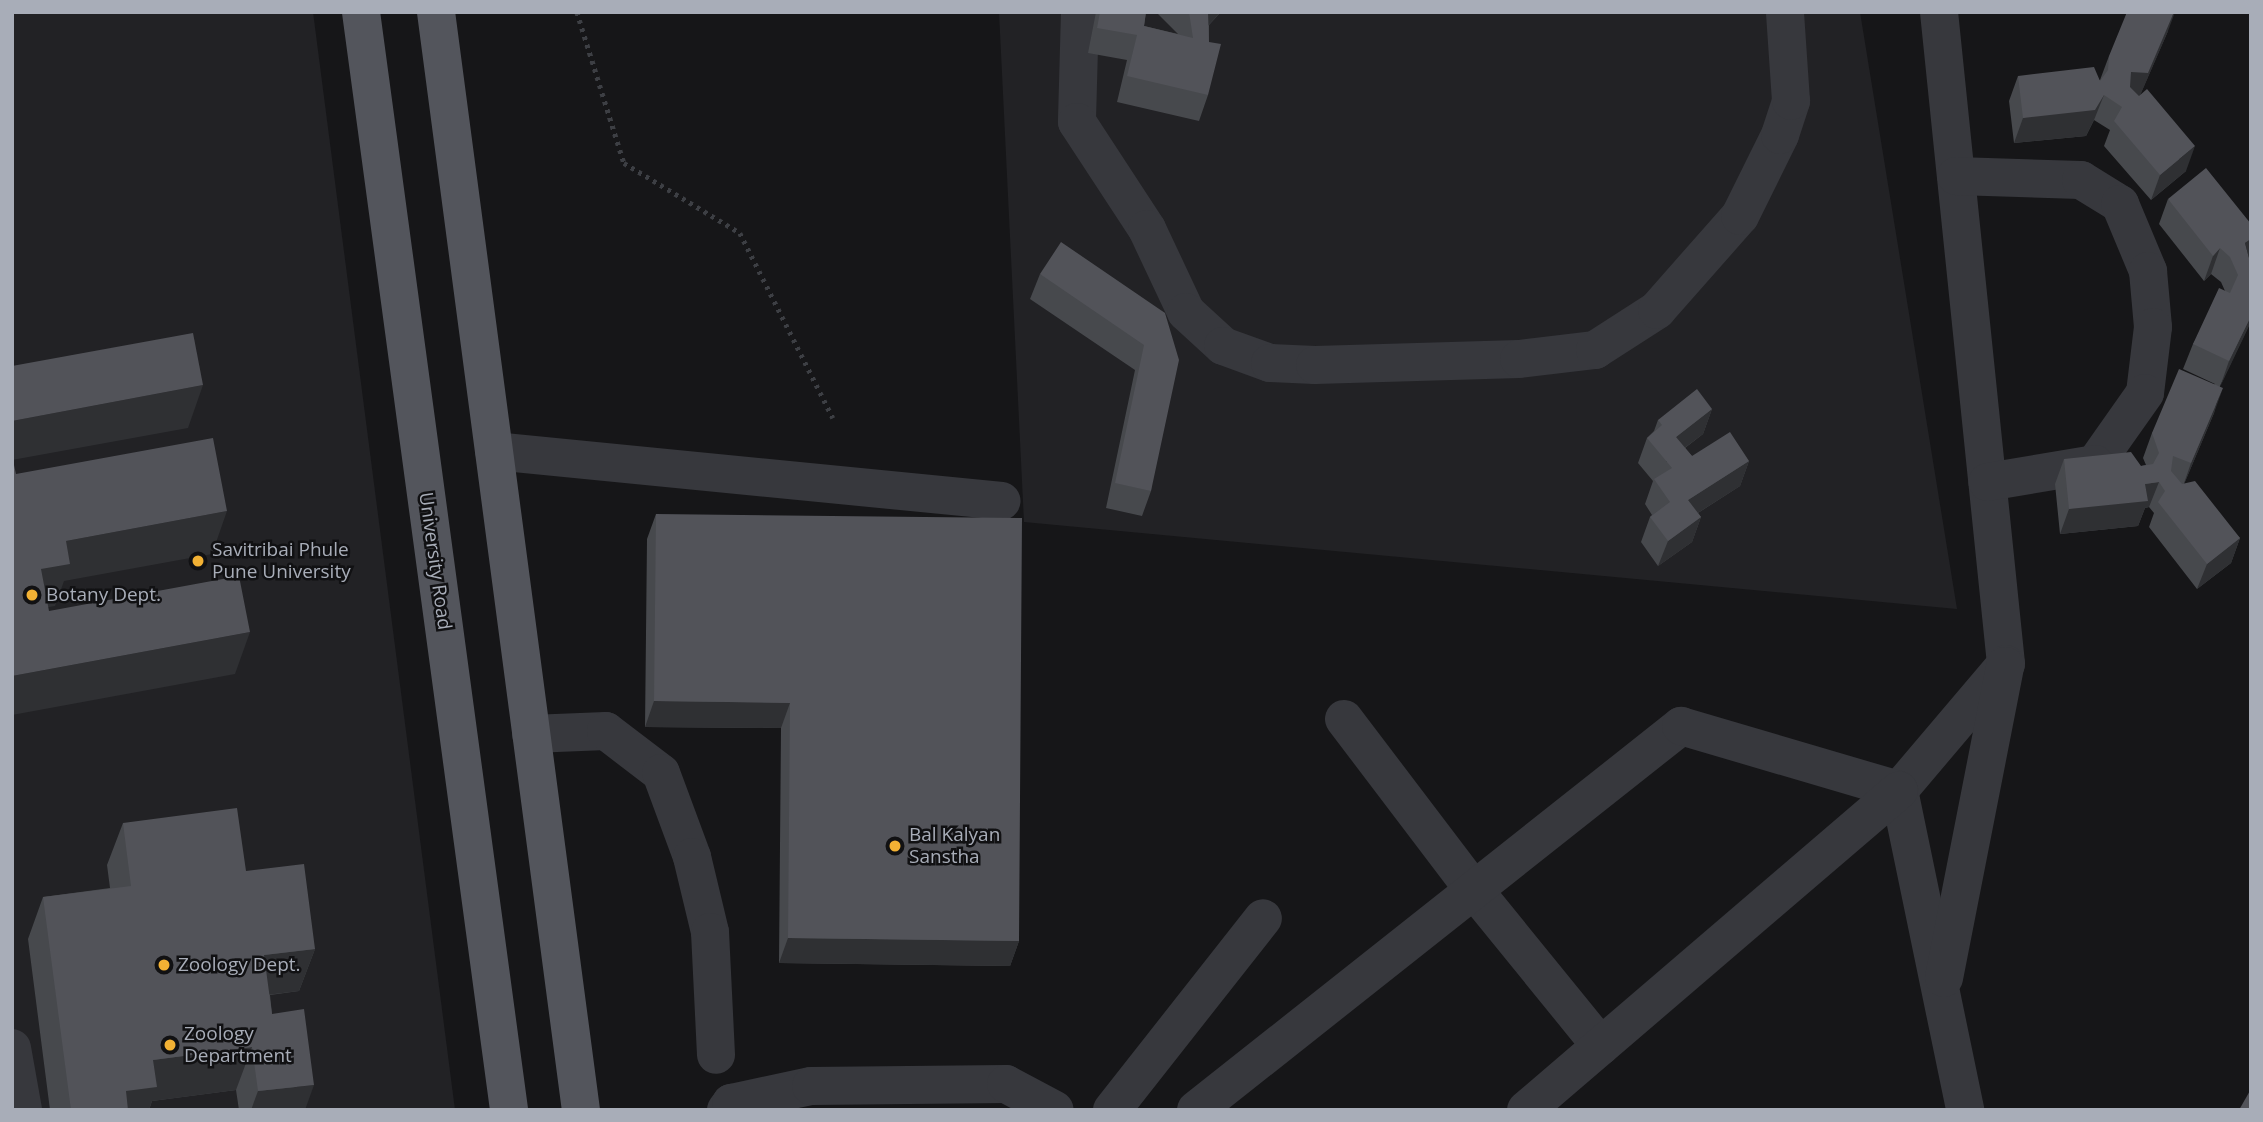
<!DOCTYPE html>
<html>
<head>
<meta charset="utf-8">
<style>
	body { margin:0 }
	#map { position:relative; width:2263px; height:1122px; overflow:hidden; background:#161618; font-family:"Open Sans",sans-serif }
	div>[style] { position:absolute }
	.built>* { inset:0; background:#222225 }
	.path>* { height:4.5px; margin-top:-2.25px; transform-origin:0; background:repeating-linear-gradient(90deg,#3d3f44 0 3.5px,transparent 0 8.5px) }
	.minor>* { height:38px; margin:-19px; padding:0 19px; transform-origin:19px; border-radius:19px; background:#37383d }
	.major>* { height:38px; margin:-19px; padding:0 19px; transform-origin:19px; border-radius:19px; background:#53555c }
	.wall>* { inset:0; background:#47494d }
	.shaded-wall>* { inset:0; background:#2f3033 }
	.building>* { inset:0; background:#525359 }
	.dots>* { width:19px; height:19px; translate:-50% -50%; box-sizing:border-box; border:4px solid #111113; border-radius:50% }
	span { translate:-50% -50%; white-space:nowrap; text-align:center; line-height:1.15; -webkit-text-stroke:5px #111113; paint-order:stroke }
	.poi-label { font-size:19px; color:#a8adb8 }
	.left { translate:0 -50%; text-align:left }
	.street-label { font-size:19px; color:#a8adb8 }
	.frame { position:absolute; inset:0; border:14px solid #a8adb8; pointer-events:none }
</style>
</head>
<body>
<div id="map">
	<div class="built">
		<div style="clip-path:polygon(12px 12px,313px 12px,455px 1110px,12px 1110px)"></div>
		<div style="clip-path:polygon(999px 12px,1860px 12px,1957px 609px,1024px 522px)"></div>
	</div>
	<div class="path">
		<div style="left:577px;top:12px;width:158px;rotate:72.7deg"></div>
		<div style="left:624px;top:163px;width:135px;rotate:31.1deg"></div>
		<div style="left:740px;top:233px;width:207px;rotate:63.3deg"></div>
	</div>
	<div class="minor">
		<div style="left:1080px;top:12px;width:110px;rotate:91.6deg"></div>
		<div style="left:1077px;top:122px;width:128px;rotate:56.8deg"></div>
		<div style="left:1147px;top:229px;width:92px;rotate:64.8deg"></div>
		<div style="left:1186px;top:312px;width:50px;rotate:42.6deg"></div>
		<div style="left:1223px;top:346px;width:50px;rotate:19.9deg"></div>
		<div style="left:1270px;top:363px;width:45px;rotate:2.5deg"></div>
		<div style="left:1315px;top:365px;width:204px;rotate:-1.7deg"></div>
		<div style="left:1519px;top:359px;width:77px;rotate:-6.8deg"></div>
		<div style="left:1595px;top:350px;width:74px;rotate:-32.8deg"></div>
		<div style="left:1657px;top:310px;width:125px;rotate:-48.6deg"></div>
		<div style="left:1740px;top:216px;width:90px;rotate:-63.7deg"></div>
		<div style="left:1780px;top:135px;width:36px;rotate:-72deg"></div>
		<div style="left:1791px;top:101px;width:89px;rotate:-93.9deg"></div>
		<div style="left:1939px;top:12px;width:655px;rotate:84.13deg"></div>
		<div style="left:2006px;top:664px;width:165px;rotate:130.3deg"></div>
		<div style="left:1899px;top:790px;width:327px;rotate:78.3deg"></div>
		<div style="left:1956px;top:176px;width:125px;rotate:1.8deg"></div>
		<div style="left:2081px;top:180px;width:46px;rotate:31.6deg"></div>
		<div style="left:2120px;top:204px;width:73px;rotate:67.3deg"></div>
		<div style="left:2148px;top:271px;width:56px;rotate:84.9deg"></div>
		<div style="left:2153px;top:327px;width:66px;rotate:96.9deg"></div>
		<div style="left:2145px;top:393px;width:87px;rotate:125.2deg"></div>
		<div style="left:2095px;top:464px;width:109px;rotate:170.5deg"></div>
		<div style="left:494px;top:451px;width:510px;rotate:5.62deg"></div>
		<div style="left:1344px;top:719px;width:215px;rotate:52.8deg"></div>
		<div style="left:1474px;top:890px;width:201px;rotate:50.9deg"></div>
		<div style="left:531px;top:734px;width:75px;rotate:-2.3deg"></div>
		<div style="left:606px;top:731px;width:69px;rotate:37.4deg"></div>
		<div style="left:661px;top:773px;width:90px;rotate:69.7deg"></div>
		<div style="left:692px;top:857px;width:77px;rotate:76.5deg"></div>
		<div style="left:710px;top:932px;width:123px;rotate:87.2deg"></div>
		<div style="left:1944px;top:978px;width:318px;rotate:-78.9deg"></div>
		<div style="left:12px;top:1048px;width:63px;rotate:79.9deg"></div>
		<div style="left:726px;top:1110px;width:9px;rotate:-54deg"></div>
		<div style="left:731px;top:1103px;width:82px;rotate:-12deg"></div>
		<div style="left:811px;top:1086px;width:195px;rotate:-0.6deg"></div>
		<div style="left:1006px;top:1084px;width:55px;rotate:28deg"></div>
		<div style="left:1112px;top:1110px;width:244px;rotate:-51.8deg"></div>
		<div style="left:1196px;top:1110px;width:619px;rotate:-38.37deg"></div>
		<div style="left:1681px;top:726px;width:227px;rotate:16.4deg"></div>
		<div style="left:1526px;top:1110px;width:491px;rotate:-40.6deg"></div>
	</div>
	<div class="major">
		<div style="left:361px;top:12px;width:1108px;rotate:82.32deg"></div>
		<div style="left:436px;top:12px;width:1108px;rotate:82.48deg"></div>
	</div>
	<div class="wall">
		<div style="clip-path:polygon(1096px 12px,1146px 12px,1144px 26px,1178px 34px,1156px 12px,1221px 12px,1209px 25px,1208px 95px,1199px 121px,1117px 102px,1127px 60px,1088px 53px)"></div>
		<div style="clip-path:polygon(2168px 31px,2140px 95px,2186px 171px,2151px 200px,2104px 146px,2110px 130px,2094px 120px,2086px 136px,2014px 143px,2009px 101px,2018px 76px,2100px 80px,2109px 56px)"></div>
		<div style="clip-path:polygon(2168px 199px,2249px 258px,2251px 321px,2220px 386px,2214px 413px,2184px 484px,2240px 538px,2231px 563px,2197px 589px,2149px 527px,2154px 513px,2149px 507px,2145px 508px,2138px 526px,2060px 534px,2055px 484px,2064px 459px,2141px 466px,2146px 465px,2143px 458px,2152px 433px,2215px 384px,2183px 369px,2193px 344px,2225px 291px,2221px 282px,2211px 274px,2204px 281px,2159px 224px)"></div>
		<div style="clip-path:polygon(1040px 274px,1165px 313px,1151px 491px,1142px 516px,1106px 508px,1135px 370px,1030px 299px)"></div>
		<div style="clip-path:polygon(1712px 409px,1703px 434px,1685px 448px,1692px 456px,1749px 461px,1740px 486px,1698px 513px,1701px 517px,1692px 542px,1658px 566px,1641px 542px,1650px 517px,1652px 515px,1645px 504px,1653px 481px,1638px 463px,1647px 438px,1654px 431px,1658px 420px)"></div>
		<div style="clip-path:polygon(656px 514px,1019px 941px,1010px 966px,779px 963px,781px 728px,645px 727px,647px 539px)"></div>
		<div style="clip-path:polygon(123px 823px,246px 871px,315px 949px,299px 991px,270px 995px,272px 1014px,305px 1110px,239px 1110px,236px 1090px,152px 1101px,149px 1110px,50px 1110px,28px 939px,43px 897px,110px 888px,107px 865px)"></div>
	</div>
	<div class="shaded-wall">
		<div style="clip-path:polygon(1207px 12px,1221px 12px,1199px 35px)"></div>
		<div style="clip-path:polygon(2175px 12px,2168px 31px,2139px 98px,2122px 97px,2131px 72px)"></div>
		<div style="clip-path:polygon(2104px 95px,2094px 120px,2086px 136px,2014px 143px,2023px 118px)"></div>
		<div style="clip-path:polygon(2195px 146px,2186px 171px,2151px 200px,2160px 175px)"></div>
		<div style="clip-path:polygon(2251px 239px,2251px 254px,2249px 258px,2245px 243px)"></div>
		<div style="clip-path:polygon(2220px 248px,2211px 274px,2204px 281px,2213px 256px)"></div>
		<div style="clip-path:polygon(2251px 316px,2251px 322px,2220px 387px,2229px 361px)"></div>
		<div style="clip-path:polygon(203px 385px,188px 428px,12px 460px,12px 421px)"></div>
		<div style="clip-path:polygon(2223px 388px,2214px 413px,2182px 489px,2191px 463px)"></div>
		<div style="clip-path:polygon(1712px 409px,1703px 434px,1666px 462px,1676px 437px)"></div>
		<div style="clip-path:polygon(1749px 461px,1740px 486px,1679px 525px,1688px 500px)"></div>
		<div style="clip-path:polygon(2159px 482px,2149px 507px,2145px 508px,2138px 526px,2060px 534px,2069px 509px,2145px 484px)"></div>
		<div style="clip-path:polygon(227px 511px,212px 554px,64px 581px,55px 606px,25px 611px,41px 569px,66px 541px)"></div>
		<div style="clip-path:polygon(1701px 517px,1692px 542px,1658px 566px,1668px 541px)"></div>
		<div style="clip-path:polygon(2240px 538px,2231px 563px,2197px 589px,2207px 564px)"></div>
		<div style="clip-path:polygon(250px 632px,235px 674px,12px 715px,12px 676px)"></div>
		<div style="clip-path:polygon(654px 701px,790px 703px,781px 728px,645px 727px)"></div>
		<div style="clip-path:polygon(788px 938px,1019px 941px,1010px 966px,779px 963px)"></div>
		<div style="clip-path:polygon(315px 949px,299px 991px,249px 997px,264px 955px)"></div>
		<div style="clip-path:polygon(252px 1047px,236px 1090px,152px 1101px,149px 1110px,119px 1110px,126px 1091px,153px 1060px)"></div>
		<div style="clip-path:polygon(314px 1085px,305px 1110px,251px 1110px,258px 1091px)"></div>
	</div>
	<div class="building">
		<div style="clip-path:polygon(1100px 12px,1146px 12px,1144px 26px,1193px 38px,1189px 12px,1208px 12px,1209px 42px,1221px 44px,1208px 95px,1127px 76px,1137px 35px,1097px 28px)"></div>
		<div style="clip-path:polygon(2127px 12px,2174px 12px,2148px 73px,2131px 72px,2130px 87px,2139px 96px,2147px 89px,2195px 146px,2160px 175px,2114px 121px,2122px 107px,2104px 95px,2095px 110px,2023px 118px,2018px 76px,2094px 67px,2100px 81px,2108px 70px,2109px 56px)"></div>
		<div style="clip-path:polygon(2206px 168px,2251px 224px,2251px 239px,2245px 243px,2249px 258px,2251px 258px,2250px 283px,2251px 316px,2229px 361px,2193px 344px,2219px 288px,2230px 293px,2238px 275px,2230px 257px,2220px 248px,2213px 256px,2168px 199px)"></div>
		<div style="clip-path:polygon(1061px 242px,1165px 313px,1179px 360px,1151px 491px,1115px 483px,1144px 345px,1040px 274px)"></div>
		<div style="clip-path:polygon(193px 333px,203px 385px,12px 421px,12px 366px)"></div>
		<div style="clip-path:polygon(2179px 369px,2223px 388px,2191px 463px,2173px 456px,2171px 471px,2182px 484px,2195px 481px,2240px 538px,2207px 564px,2158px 502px,2165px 491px,2159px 482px,2145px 484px,2148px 501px,2069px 509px,2064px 459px,2131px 452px,2141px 466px,2153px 464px,2159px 453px,2152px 433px)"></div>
		<div style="clip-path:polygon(1697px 389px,1712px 409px,1676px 437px,1692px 456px,1730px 432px,1749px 461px,1688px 500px,1701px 517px,1668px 541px,1650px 517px,1670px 502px,1654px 479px,1672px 468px,1647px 438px,1662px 425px,1658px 420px)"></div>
		<div style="clip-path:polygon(213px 438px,227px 511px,66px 541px,70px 564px,41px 569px,49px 611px,239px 576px,250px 632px,12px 676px,12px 456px,16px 474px)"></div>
		<div style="clip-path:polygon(656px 514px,1022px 518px,1019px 941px,788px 938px,790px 703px,654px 701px)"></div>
		<div style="clip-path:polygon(237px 808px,246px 871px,304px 864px,315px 949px,264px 955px,272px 1014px,304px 1009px,314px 1085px,258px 1091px,252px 1047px,153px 1060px,157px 1087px,126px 1091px,128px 1110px,71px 1110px,43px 897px,131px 886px,123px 823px)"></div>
		<div style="clip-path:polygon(2251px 1089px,2251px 1110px,2239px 1110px)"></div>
	</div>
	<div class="dots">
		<div style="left:198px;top:561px;background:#f2b134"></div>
		<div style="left:32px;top:595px;background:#f2b134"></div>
		<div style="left:895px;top:846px;background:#f2b134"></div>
		<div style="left:164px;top:965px;background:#f2b134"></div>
		<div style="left:170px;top:1045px;background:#f2b134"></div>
	</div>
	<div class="poi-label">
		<span class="left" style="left:212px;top:561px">Savitribai Phule<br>Pune University</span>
		<span class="left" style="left:46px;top:595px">Botany Dept.</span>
		<span class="left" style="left:909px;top:846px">Bal Kalyan<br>Sanstha</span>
		<span class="left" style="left:178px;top:965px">Zoology Dept.</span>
		<span class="left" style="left:184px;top:1045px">Zoology<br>Department</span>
	</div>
	<div class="street-label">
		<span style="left:435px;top:561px;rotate:82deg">University Road</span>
	</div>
	<div class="frame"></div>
</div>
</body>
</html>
